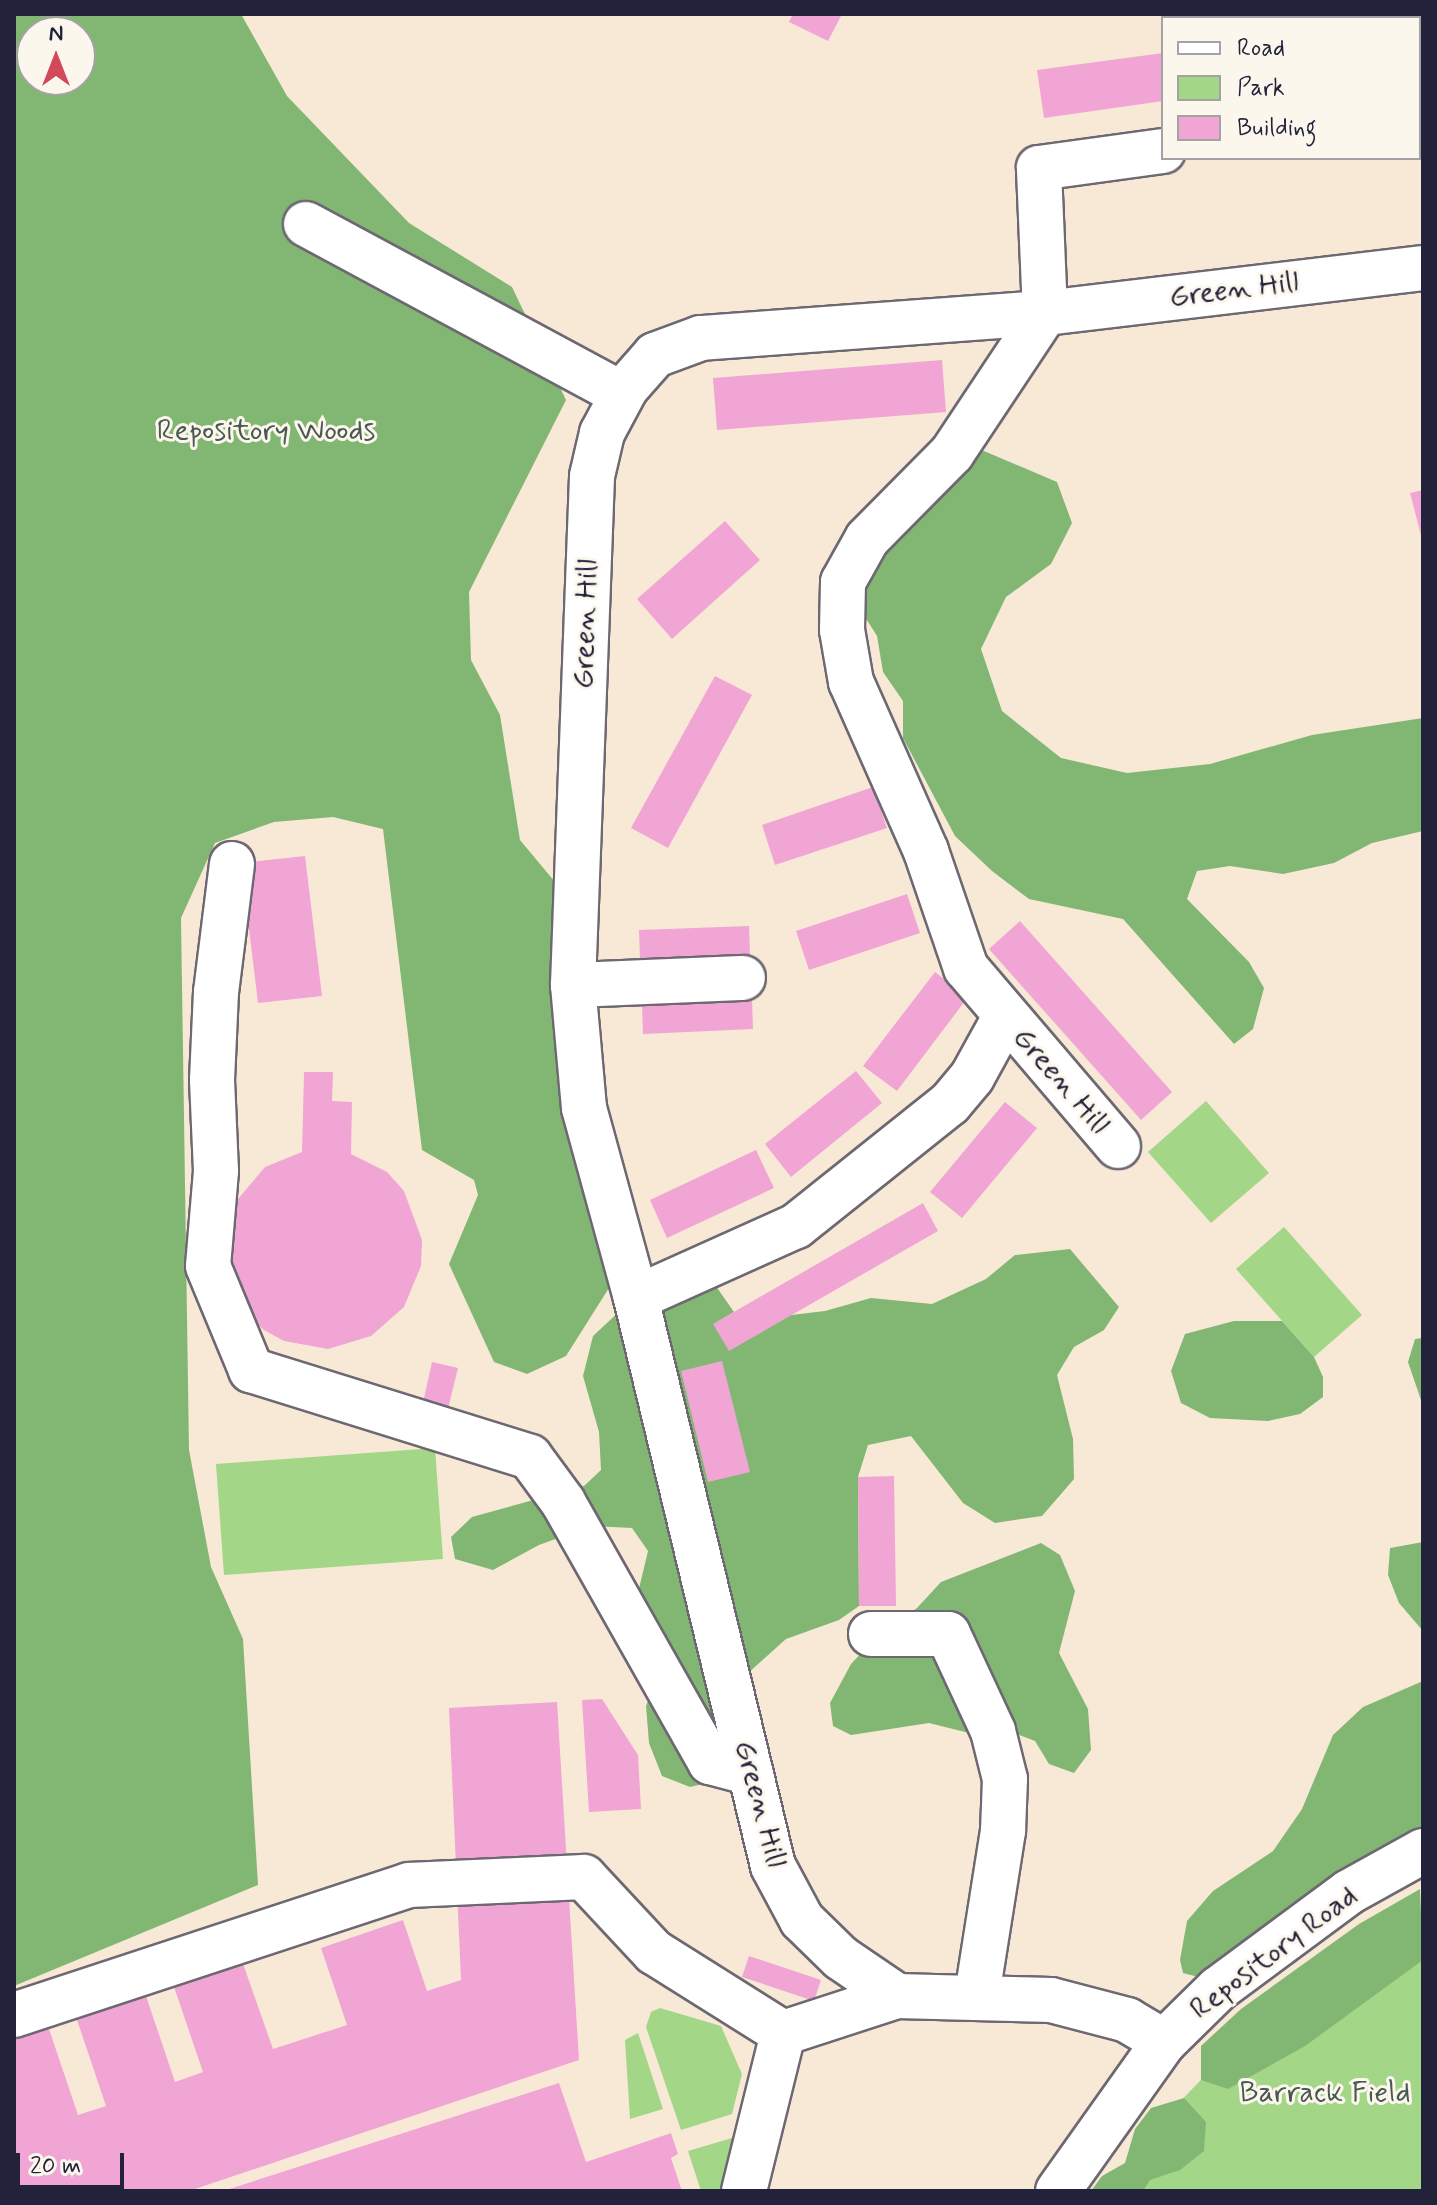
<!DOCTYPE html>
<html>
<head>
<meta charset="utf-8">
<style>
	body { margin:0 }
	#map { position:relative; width:1437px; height:2205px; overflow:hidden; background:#f8e9d6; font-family:Mynerve,sans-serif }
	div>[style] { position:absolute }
	.green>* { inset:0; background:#a3d686 }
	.forest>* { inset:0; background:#82b773 }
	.building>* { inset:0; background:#f1a5d5 }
	.roads { filter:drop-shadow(2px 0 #6d6871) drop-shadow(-2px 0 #6d6871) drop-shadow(0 2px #6d6871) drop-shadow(0 -2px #6d6871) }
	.minor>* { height:44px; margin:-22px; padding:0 22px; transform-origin:22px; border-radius:22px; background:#fff }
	span { translate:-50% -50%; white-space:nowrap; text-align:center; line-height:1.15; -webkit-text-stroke:6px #fbf7ec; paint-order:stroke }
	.street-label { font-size:30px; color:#22223b }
	.park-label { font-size:30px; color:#495852 }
	.frame { position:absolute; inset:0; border:16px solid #22223b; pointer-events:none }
	.legend { position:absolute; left:1161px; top:16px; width:260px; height:144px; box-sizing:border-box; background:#fbf7ec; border:2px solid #a4a2a5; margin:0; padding:10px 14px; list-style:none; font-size:24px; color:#22223b }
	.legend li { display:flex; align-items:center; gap:16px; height:40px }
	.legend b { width:40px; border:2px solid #a4a2a5 }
	.north { position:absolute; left:16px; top:16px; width:80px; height:80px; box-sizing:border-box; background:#fbf7ec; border:2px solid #a4a2a5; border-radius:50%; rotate:0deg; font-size:22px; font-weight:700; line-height:32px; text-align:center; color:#22223b }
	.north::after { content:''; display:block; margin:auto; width:28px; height:36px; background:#d1495b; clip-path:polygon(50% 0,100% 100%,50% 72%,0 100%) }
	.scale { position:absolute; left:16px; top:2153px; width:108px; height:36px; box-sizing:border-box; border:4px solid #22223b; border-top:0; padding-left:10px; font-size:24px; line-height:28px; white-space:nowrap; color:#22223b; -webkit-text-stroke:6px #fbf7ec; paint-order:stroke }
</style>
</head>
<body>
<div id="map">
	<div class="green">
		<div style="clip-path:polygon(1206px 1101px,1269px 1173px,1211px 1223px,1148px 1152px)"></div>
		<div style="clip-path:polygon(1284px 1227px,1362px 1315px,1314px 1357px,1236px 1269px)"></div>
		<div style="clip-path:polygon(435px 1448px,443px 1559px,224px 1575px,216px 1464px)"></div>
		<div style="clip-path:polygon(1423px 1914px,1423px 2191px,1116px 2191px,1172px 2110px,1271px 2007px)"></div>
		<div style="clip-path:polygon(660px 2008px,721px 2026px,742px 2074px,732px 2114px,681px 2130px,646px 2027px,651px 2012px)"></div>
		<div style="clip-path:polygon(638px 2033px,663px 2109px,630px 2119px,625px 2040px)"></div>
		<div style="clip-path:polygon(739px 2136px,726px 2191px,701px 2191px,688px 2151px)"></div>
	</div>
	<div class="forest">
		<div style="clip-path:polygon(evenodd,14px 14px,241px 14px,287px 96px,409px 223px,512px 287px,566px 400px,469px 592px,471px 660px,500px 715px,520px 840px,575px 906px,626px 1261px,566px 1356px,527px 1374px,494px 1362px,449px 1264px,478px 1195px,474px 1180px,422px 1150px,383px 829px,333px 817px,274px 822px,215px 843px,181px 918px,189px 1450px,211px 1567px,243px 1639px,258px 1885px,14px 1986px,14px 14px,32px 32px,80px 32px,80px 80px,32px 80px,32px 32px)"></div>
		<div style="clip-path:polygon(984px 451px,1057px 482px,1072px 523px,1051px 564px,1006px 597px,981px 649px,1002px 711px,1061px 758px,1127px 773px,1210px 764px,1312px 735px,1423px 718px,1423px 831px,1372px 843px,1334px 863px,1283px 874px,1230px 866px,1197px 871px,1187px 899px,1249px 962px,1264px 988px,1253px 1029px,1234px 1044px,1123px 919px,1029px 899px,992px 871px,955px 836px,903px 738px,903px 701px,883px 672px,877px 636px,843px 582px,952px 453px)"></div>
		<div style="clip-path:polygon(1070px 1249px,1119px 1307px,1104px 1330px,1074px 1347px,1057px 1375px,1073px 1439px,1074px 1479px,1042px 1516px,995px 1523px,963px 1503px,911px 1436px,868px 1445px,858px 1477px,859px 1606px,839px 1620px,786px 1639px,748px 1673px,751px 1773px,690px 1787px,662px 1776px,649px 1743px,646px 1706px,659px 1671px,631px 1622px,648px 1551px,632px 1528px,591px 1526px,539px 1545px,493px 1570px,455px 1559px,451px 1537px,472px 1517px,584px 1486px,601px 1470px,599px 1432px,583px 1376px,593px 1336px,623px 1308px,713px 1282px,734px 1312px,714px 1324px,825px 1311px,871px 1298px,932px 1304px,986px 1279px,1015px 1255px)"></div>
		<div style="clip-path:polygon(1234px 1321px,1282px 1321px,1314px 1357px,1323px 1377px,1323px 1397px,1300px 1414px,1268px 1421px,1210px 1418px,1181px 1403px,1171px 1371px,1185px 1334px)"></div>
		<div style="clip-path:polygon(1423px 1338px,1423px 1406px,1408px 1362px,1415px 1339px)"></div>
		<div style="clip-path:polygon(1423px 1542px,1423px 1631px,1399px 1603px,1388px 1575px,1390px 1548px)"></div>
		<div style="clip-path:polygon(1041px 1543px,1060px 1555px,1075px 1591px,1059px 1653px,1088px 1709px,1091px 1750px,1074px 1773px,1049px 1764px,1035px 1741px,1009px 1731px,973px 1734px,929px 1723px,851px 1735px,833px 1726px,830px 1703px,851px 1664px,879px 1634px,917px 1608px,941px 1582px)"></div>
		<div style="clip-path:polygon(1423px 1681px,1423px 1851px,1206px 1979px,1183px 1973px,1180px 1960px,1187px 1921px,1213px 1891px,1273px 1851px,1302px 1809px,1333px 1735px,1363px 1707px)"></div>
		<div style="clip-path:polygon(1420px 1889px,1423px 1960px,1305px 2046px,1228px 2089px,1201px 2080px,1201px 2046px,1241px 2009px,1359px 1924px)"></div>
		<div style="clip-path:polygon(1184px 2098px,1206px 2122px,1204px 2151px,1180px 2170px,1150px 2180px,1143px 2191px,1091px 2191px,1102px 2176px,1125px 2163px,1135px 2129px,1151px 2108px)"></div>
	</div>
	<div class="building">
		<div style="clip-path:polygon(793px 14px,842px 14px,828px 41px,789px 22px)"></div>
		<div style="clip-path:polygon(1419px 31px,1423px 31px,1419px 99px)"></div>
		<div style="clip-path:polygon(1163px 53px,1163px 101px,1044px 118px,1037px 70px)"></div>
		<div style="clip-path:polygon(942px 360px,946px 412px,717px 430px,713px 378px)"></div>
		<div style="clip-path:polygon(1423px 490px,1423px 539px,1422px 539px,1410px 493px)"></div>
		<div style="clip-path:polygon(725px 521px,760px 560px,672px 639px,637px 599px)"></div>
		<div style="clip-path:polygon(715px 676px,752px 695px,668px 848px,631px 828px)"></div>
		<div style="clip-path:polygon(873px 787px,887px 828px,775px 865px,762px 825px)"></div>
		<div style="clip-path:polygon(305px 856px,322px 996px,258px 1003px,241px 863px)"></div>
		<div style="clip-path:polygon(907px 894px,920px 933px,809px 970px,796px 931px)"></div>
		<div style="clip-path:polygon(1020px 921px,1172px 1092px,1141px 1120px,989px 949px)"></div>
		<div style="clip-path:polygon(749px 926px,750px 955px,640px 959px,639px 930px)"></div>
		<div style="clip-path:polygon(935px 972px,968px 997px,897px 1091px,863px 1066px)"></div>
		<div style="clip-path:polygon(752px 1000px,753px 1029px,643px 1034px,642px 1005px)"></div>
		<div style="clip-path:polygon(856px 1071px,882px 1103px,791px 1177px,765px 1144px)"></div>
		<div style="clip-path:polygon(304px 1072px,333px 1072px,332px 1101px,352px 1102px,351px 1154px,387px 1172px,404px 1191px,422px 1240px,421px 1266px,404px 1307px,371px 1336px,328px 1349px,284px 1341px,264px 1330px,247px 1315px,226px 1276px,232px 1206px,265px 1167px,302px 1152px)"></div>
		<div style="clip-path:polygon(1005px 1102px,1037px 1128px,962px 1218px,930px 1192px)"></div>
		<div style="clip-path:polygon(756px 1150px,774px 1188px,667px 1238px,650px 1200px)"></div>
		<div style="clip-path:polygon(923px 1203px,938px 1231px,729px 1351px,713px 1324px)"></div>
		<div style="clip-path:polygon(722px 1361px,750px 1472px,708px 1482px,681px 1371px)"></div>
		<div style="clip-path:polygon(432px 1362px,458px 1368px,447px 1413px,422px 1407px)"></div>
		<div style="clip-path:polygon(894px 1476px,896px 1606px,859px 1606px,858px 1477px)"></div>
		<div style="clip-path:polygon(602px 1699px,638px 1755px,641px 1809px,589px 1812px,582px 1700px)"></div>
		<div style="clip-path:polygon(557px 1702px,579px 2060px,189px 2191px,14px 2191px,14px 2034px,47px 2023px,78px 2115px,106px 2106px,75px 2014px,144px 1990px,175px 2082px,203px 2072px,172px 1981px,241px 1958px,273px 2049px,347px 2025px,321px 1948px,403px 1920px,427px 1991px,461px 1980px,449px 1708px)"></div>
		<div style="clip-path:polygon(749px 1956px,821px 1980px,814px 2001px,742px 1977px)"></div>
		<div style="clip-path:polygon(559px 2083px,586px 2162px,671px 2133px,678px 2154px,671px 2158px,682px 2191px,223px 2191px)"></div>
	</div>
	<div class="roads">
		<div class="minor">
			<div style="left:306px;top:224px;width:359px;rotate:28.3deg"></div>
			<div style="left:232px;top:864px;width:129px;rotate:97.1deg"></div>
			<div style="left:216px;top:992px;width:88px;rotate:92.6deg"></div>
			<div style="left:212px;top:1080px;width:91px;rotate:87.5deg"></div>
			<div style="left:216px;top:1171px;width:95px;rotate:94.8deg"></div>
			<div style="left:208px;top:1266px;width:113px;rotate:67.5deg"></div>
			<div style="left:251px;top:1370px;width:292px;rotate:17.3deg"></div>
			<div style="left:530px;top:1457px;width:56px;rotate:53.7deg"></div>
			<div style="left:563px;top:1502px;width:299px;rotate:60.5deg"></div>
			<div style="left:710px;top:1762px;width:42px;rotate:15deg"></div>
			<div style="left:573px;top:985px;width:170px;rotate:-2.4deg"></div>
			<div style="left:1005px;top:1017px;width:68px;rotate:118.8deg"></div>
			<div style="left:972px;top:1077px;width:35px;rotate:130deg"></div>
			<div style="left:949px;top:1104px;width:196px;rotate:141.4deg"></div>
			<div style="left:796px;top:1226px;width:175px;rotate:155.8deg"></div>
			<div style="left:636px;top:1298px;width:197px;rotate:-105.3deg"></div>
			<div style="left:584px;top:1108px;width:123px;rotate:-95.1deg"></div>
			<div style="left:573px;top:985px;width:509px;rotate:-87.86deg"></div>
			<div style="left:592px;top:476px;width:44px;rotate:-76.9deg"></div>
			<div style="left:602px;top:433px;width:51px;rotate:-61.9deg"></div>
			<div style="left:626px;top:388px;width:44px;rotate:-48.7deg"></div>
			<div style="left:655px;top:355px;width:49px;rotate:-20.3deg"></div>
			<div style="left:701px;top:338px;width:345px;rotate:-4.2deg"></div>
			<div style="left:1045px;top:313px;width:381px;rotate:-6.8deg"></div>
			<div style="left:1118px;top:1146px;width:234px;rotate:-130.5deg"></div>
			<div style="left:966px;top:968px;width:124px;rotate:-108.9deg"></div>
			<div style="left:926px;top:851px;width:185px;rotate:-113.9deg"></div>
			<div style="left:851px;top:682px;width:53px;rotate:-99.8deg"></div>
			<div style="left:842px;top:630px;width:48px;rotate:-88.8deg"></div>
			<div style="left:843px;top:582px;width:49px;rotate:-60.8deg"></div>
			<div style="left:867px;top:539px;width:121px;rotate:-45.3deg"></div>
			<div style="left:952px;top:453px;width:168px;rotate:-56.4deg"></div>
			<div style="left:1045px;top:313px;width:145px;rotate:-92.4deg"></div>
			<div style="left:1039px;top:168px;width:125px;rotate:-7.8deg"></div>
			<div style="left:636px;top:1298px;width:584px;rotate:76.44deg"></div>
			<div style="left:773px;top:1866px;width:61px;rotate:61.8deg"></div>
			<div style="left:802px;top:1920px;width:54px;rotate:44.3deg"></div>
			<div style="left:841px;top:1958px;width:68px;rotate:34.2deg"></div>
			<div style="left:897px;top:1996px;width:154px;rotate:1.5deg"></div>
			<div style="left:1051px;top:2000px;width:79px;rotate:14.7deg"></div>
			<div style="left:1127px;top:2020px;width:43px;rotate:30.7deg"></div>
			<div style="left:871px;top:1634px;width:77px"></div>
			<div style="left:948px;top:1634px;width:107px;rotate:65.1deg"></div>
			<div style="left:993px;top:1731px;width:49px;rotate:76deg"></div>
			<div style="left:1005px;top:1779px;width:52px;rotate:92.2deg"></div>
			<div style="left:1003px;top:1831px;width:167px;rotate:99deg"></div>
			<div style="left:14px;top:2015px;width:416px;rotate:-18.2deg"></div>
			<div style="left:409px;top:1885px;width:175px;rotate:-2.6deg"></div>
			<div style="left:584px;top:1877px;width:103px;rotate:47deg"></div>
			<div style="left:654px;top:1952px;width:152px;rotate:32.1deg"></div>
			<div style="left:744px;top:2191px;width:163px;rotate:-76.1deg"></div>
			<div style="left:783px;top:2033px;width:120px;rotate:-18deg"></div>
			<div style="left:1058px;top:2191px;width:183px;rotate:-54.6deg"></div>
			<div style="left:1164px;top:2042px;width:76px;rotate:-44.5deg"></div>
			<div style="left:1218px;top:1989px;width:163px;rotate:-36.5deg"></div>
			<div style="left:1349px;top:1892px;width:85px;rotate:-29deg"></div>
		</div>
	</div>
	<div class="street-label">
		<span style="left:1234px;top:290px;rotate:-7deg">Green Hill</span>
		<span style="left:586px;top:624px;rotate:-88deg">Green Hill</span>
		<span style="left:1061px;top:1081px;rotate:49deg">Green Hill</span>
		<span style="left:760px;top:1804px;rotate:75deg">Green Hill</span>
		<span style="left:1274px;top:1953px;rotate:-37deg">Repository Road</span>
	</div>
	<div class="park-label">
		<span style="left:266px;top:431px">Repository Woods</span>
		<span style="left:1325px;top:2093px">Barrack Field</span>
	</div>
	<div class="frame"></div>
	<ul class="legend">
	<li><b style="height:10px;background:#fff"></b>Road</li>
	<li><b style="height:22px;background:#a3d686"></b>Park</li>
	<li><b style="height:22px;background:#f1a5d5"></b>Building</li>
	</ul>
	<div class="north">N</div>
	<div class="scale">20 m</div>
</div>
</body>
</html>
